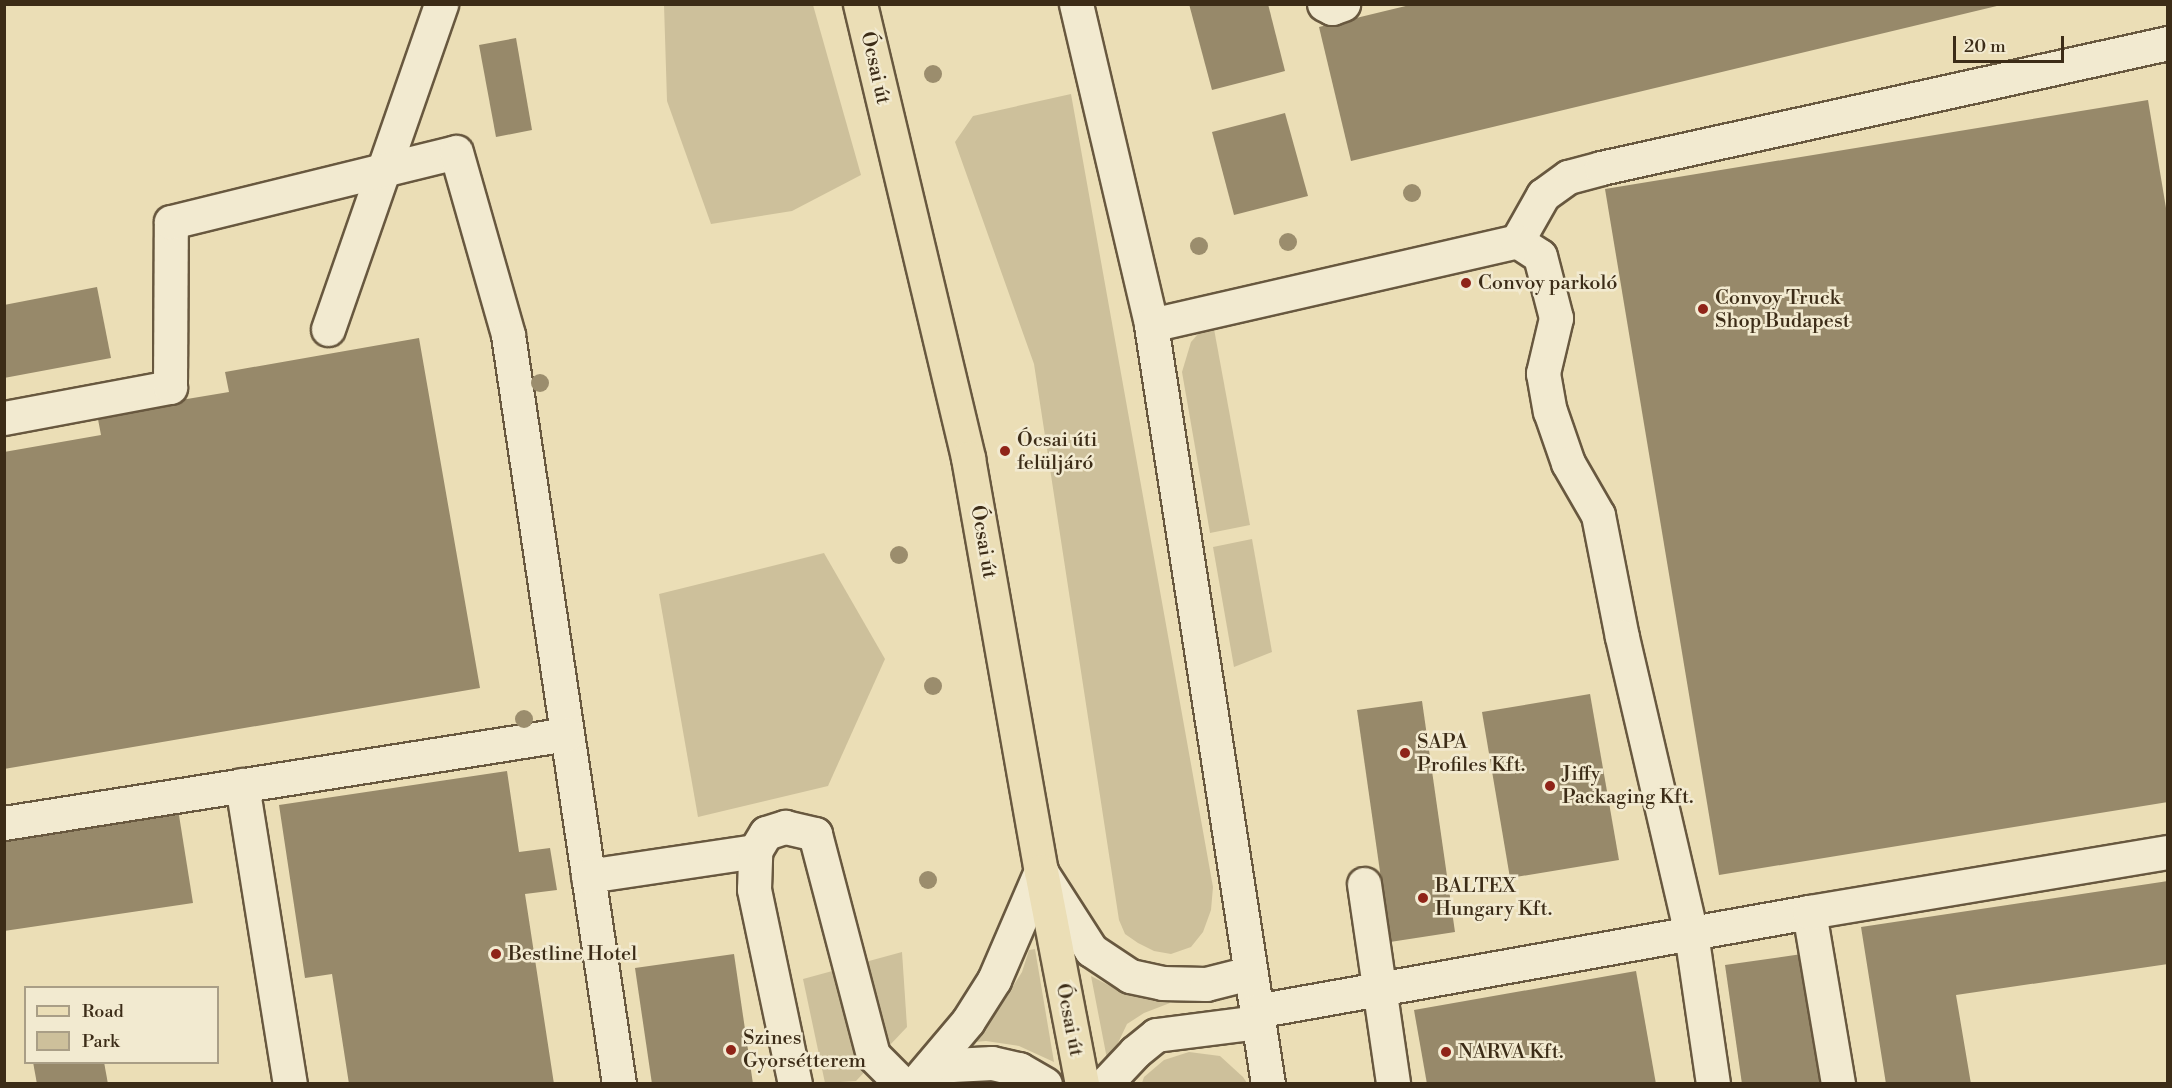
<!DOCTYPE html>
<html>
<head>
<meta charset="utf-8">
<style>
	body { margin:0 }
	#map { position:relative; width:2172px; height:1088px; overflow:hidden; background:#ebdeb6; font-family:"Libre Bodoni",serif }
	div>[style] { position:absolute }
	.green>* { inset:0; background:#cdc09b }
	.building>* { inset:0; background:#97896a }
	.roads { filter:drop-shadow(2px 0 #68583f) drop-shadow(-2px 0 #68583f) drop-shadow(0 2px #68583f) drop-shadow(0 -2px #68583f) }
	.minor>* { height:33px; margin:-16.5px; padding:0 16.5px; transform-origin:16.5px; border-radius:16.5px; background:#f2ead0 }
	.major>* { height:33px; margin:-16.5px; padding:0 16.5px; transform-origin:16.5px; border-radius:16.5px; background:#ebdeb6 }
	.trees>* { width:18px; height:18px; margin:-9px; border-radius:50%; background:#9b8d6d }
	.dots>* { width:16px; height:16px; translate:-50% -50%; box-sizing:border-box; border:3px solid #f2ead0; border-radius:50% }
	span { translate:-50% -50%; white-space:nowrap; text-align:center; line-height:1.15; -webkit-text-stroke:5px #f2ead0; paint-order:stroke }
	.street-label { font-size:20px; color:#3c2c17 }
	.poi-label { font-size:20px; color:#3c2c17 }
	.left { translate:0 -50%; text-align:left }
	.frame { position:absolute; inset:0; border:6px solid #3c2c17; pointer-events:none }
	.legend { position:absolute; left:24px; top:986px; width:195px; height:78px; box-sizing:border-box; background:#f2ead0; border:2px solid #a99e86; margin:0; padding:8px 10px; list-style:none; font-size:18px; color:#3c2c17 }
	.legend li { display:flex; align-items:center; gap:12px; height:30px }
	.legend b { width:30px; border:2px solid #a99e86 }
	.scale { position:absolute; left:1953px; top:36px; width:111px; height:27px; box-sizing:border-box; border:3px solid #3c2c17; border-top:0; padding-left:8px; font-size:18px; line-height:21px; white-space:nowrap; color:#3c2c17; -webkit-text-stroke:4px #f2ead0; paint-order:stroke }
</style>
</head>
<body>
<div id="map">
	<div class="green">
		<div style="clip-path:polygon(664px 5px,813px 5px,861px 175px,792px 211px,711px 224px,667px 101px)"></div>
		<div style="clip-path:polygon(1071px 94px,1213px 887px,1211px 910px,1203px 932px,1191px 947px,1171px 954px,1154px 951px,1138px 943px,1125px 934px,1119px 920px,1034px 364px,955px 142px,973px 116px)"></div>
		<div style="clip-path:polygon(1214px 329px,1250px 525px,1210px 533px,1182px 372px,1191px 342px,1198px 334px)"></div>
		<div style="clip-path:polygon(1252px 539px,1272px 652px,1234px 667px,1213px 547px)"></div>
		<div style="clip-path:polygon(824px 553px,885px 659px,828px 786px,698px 817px,659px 594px)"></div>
		<div style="clip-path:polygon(1035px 949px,1054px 1062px,1019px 1046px,986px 1041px,963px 1043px,996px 1013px,1022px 972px,1029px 950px)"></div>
		<div style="clip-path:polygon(902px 952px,907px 1027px,856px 1081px,825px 1083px,803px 979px)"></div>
		<div style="clip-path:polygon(1091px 976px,1114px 988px,1137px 996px,1167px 999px,1170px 1003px,1144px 1013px,1127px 1024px,1108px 1064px)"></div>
		<div style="clip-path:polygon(1189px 1052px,1220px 1056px,1243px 1077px,1247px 1083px,1142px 1083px,1144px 1077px,1164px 1060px)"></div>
	</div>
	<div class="building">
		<div style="clip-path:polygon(1189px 4px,1268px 4px,1285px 71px,1212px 90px)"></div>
		<div style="clip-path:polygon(1414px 4px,2001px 4px,2001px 5px,1351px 161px,1319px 27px)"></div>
		<div style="clip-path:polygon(516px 38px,532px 130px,496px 137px,479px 45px)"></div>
		<div style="clip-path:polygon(2148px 100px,2168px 220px,2168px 802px,1719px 875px,1605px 189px)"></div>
		<div style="clip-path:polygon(1285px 113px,1308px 196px,1234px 215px,1212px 132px)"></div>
		<div style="clip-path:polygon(97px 287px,111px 358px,4px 378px,4px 305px)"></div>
		<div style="clip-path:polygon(419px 338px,480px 688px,4px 769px,4px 452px,101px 435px,97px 414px,229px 392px,225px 372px)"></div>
		<div style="clip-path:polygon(1590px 694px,1619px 860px,1510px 878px,1482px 712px)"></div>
		<div style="clip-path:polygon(1422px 701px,1455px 932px,1390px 942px,1357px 710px)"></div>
		<div style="clip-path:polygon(507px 771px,519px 852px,550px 848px,557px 890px,525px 894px,554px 1084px,349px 1084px,332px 974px,305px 978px,279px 805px)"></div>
		<div style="clip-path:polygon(178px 809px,193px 903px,4px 931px,4px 835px)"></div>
		<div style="clip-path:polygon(2168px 881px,2168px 964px,1956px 995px,1971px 1084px,1886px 1084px,1861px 927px)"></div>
		<div style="clip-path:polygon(734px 954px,753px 1084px,652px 1084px,635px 968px)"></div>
		<div style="clip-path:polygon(1802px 954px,1821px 1084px,1742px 1084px,1725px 965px)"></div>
		<div style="clip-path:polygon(1636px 971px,1656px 1084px,1427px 1084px,1414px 1010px)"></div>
		<div style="clip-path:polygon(33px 1062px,104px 1062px,108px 1084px,37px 1084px)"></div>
	</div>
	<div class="roads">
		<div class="minor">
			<div style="left:1076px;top:4px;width:330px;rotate:76.8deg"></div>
			<div style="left:1151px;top:325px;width:768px;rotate:81.24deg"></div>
			<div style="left:1324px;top:4px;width:9px;rotate:27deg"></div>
			<div style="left:1332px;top:8px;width:12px;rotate:-20deg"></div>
			<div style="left:1517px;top:241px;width:53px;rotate:-60.5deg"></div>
			<div style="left:1543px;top:195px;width:31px;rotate:-36deg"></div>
			<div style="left:1568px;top:177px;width:34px;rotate:-15deg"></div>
			<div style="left:1601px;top:168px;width:581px;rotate:-12.43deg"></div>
			<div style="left:1151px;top:325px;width:376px;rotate:-12.9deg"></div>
			<div style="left:1517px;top:241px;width:27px;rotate:33deg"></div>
			<div style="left:1540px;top:256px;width:64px;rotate:75.5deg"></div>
			<div style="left:1556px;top:318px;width:57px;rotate:103.3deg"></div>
			<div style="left:1543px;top:373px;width:39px;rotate:80deg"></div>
			<div style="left:1550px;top:411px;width:55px;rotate:70.9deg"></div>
			<div style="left:1568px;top:463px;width:60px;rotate:60deg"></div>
			<div style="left:1598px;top:515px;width:124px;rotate:78.9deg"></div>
			<div style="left:1622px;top:637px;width:304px;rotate:76.9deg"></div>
			<div style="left:1691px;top:933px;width:153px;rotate:81.7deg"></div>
			<div style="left:328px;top:329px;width:344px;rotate:-70.8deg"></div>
			<div style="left:4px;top:418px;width:169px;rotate:-10.6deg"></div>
			<div style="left:170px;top:387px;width:165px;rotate:-89.7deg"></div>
			<div style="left:171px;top:222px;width:293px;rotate:-13.8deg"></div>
			<div style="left:456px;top:152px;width:190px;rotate:74.1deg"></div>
			<div style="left:508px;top:335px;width:757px;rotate:81.57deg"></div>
			<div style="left:242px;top:785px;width:303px;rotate:80.9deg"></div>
			<div style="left:4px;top:823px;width:570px;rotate:-8.98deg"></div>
			<div style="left:1041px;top:872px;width:93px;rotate:57.3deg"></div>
			<div style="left:1091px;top:950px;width:47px;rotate:33.7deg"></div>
			<div style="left:1130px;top:976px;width:33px;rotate:12deg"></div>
			<div style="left:1162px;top:983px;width:44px;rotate:1.3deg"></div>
			<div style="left:1206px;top:984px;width:45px;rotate:-14deg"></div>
			<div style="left:588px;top:876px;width:169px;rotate:-8.5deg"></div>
			<div style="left:1364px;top:884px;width:202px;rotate:81.7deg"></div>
			<div style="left:1809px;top:912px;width:174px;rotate:80.4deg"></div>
			<div style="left:1256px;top:1011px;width:562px;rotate:-10.15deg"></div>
			<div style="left:1809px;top:912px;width:364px;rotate:-9.5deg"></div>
			<div style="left:933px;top:1066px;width:59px;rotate:-2.9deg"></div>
			<div style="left:992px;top:1063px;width:28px;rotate:13deg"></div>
			<div style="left:1019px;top:1069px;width:30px;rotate:30deg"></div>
			<div style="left:795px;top:1084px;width:199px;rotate:-101.9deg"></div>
			<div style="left:754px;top:889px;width:38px;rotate:-88deg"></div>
			<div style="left:755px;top:851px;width:21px;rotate:-59deg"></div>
			<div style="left:766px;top:833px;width:20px;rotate:-18deg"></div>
			<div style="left:785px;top:827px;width:31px;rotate:13deg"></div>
			<div style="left:815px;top:834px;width:228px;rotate:75.3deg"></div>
			<div style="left:873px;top:1055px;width:41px;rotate:45deg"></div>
			<div style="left:915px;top:1084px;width:82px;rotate:-49.9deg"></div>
			<div style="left:968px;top:1021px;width:49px;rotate:-57.6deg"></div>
			<div style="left:994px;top:980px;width:119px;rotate:-66.7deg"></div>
			<div style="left:1105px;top:1084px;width:44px;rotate:-46.8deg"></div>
			<div style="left:1135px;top:1052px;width:27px;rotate:-39deg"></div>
			<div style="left:1156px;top:1035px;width:102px;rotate:-7.3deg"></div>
		</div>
		<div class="major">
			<div style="left:860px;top:4px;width:467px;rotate:76.6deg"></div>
			<div style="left:968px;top:458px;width:419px;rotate:80deg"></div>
			<div style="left:1041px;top:871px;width:217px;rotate:79.1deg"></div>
		</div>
	</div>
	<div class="trees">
		<div style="left:933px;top:74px"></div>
		<div style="left:1412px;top:193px"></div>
		<div style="left:1288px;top:242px"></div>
		<div style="left:1199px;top:246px"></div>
		<div style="left:540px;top:383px"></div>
		<div style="left:899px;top:555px"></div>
		<div style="left:933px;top:686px"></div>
		<div style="left:524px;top:719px"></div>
		<div style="left:928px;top:880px"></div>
	</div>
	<div class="dots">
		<div style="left:1466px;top:283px;background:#8f2418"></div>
		<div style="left:1703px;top:309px;background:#8f2418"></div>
		<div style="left:1005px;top:451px;background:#8f2418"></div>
		<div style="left:1405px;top:753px;background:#8f2418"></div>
		<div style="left:1550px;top:786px;background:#8f2418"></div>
		<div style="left:1423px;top:898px;background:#8f2418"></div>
		<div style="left:496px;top:954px;background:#8f2418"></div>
		<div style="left:731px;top:1050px;background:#8f2418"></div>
		<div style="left:1446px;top:1052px;background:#8f2418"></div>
	</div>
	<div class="street-label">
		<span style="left:875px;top:68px;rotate:77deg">Ócsai út</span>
		<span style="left:983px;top:542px;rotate:80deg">Ócsai út</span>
		<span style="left:1069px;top:1020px;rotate:79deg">Ócsai út</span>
	</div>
	<div class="poi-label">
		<span class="left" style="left:1478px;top:283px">Convoy parkoló</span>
		<span class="left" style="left:1715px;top:310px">Convoy Truck<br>Shop Budapest</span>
		<span class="left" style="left:1017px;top:452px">Ócsai úti<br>felüljáró</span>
		<span class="left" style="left:1417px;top:754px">SAPA<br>Profiles Kft.</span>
		<span class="left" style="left:1562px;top:786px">Jiffy<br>Packaging Kft.</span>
		<span class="left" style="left:1435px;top:898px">BALTEX<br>Hungary Kft.</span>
		<span class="left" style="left:508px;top:954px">Bestline Hotel</span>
		<span class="left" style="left:743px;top:1050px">Szines<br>Gyorsétterem</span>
		<span class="left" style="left:1458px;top:1052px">NARVA Kft.</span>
	</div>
	<div class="frame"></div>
	<ul class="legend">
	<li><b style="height:8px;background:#ebdeb6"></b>Road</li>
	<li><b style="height:16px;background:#cdc09b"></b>Park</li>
	</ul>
	<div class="scale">20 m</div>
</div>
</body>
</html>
